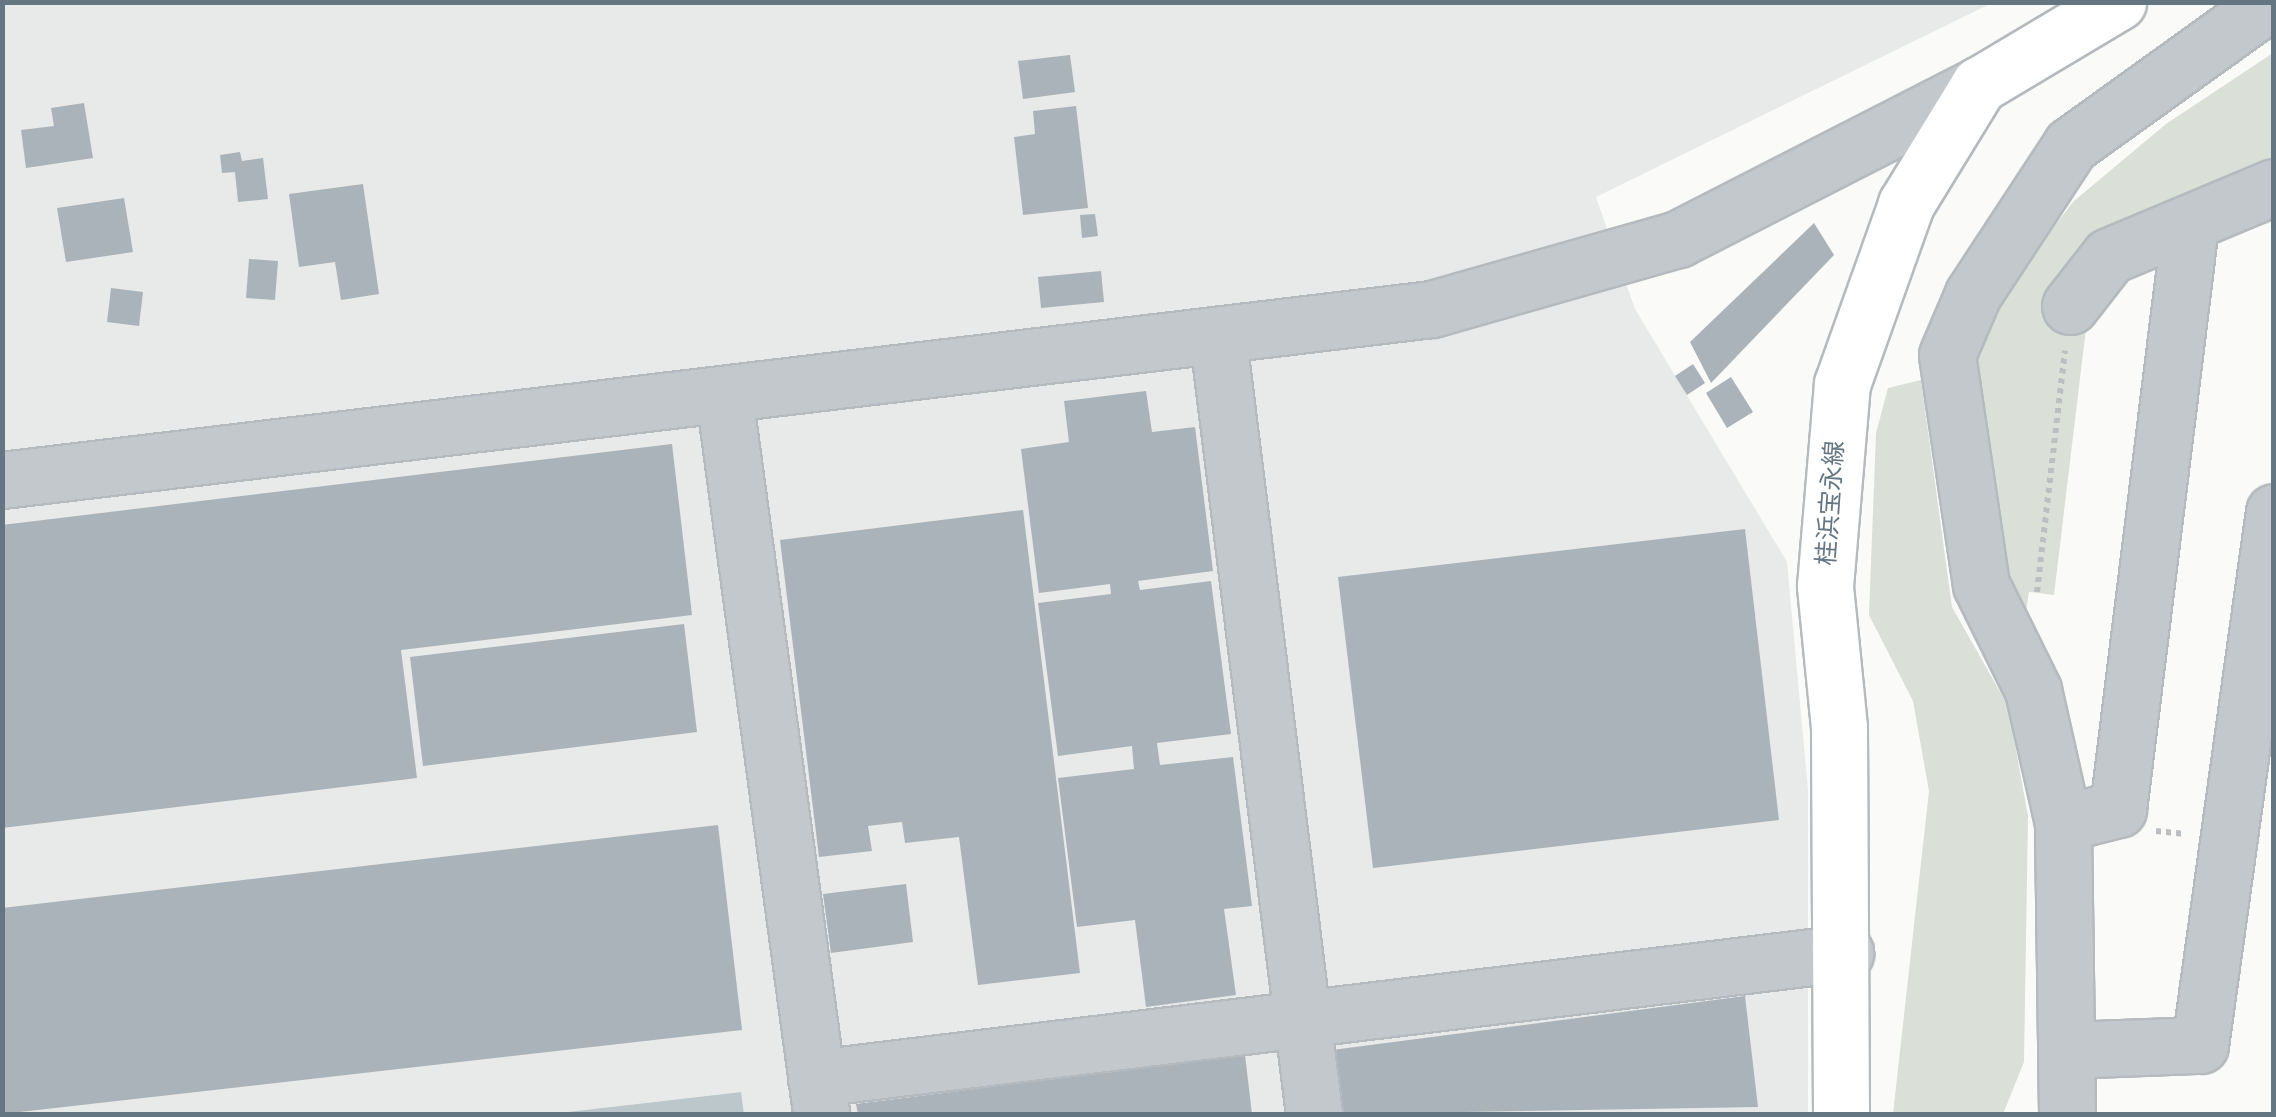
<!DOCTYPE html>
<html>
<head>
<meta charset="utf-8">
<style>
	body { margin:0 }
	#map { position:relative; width:2276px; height:1117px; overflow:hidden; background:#fafaf8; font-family:Helvetica,"Noto Sans JP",sans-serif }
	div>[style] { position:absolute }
	.built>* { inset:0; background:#e8e9e9 }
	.green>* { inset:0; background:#dadfd7 }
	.water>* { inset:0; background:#bbc7cb }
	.building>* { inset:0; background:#aab3b9 }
	.path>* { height:6px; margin-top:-3px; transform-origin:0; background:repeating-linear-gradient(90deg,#bbbfc2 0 5px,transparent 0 10px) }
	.roads { filter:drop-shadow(2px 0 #b5babe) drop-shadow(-2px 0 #b5babe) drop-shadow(0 2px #b5babe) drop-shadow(0 -2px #b5babe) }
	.minor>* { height:55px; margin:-27.5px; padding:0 27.5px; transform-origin:27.5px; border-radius:27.5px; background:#c3c8cc }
	.major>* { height:55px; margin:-27.5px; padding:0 27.5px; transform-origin:27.5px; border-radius:27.5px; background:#fff }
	span { translate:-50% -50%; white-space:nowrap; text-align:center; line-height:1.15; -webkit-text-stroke:10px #fff; paint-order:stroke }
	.street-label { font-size:25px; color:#657683 }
	.frame { position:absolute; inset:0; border:5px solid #657683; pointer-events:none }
</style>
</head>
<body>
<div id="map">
	<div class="built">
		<div style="clip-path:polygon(2px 3px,1992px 3px,1596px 197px,1635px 309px,1787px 562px,1808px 790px,1808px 1114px,744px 1114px,740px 1092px,550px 1114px,3px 1114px)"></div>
	</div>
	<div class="green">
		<div style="clip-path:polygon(2273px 53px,2273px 162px,2096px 245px,2054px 595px,2029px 592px,2026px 612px,2011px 595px,1974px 371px,2005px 288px,2074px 201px,2166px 124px)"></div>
		<div style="clip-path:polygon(1921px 380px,1952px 607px,2008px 706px,2028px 816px,2024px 1062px,2003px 1114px,1893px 1114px,1929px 791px,1913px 701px,1869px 615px,1876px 433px,1888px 388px)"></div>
	</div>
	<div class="water">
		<div style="clip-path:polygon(741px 1092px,744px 1114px,550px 1114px)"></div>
	</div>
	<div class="building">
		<div style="clip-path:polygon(1070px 55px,1075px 92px,1023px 99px,1018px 61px)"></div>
		<div style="clip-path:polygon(84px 103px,93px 158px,26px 168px,21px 130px,54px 126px,51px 108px)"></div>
		<div style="clip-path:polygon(1076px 106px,1088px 208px,1023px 215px,1014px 137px,1035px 134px,1033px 111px)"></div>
		<div style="clip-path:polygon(240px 152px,242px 161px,263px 158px,268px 199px,238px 202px,235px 172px,222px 173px,220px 155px)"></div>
		<div style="clip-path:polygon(363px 184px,379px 294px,341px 300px,335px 262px,299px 267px,289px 194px)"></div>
		<div style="clip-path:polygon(124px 198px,133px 252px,66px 262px,57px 208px)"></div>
		<div style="clip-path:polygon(1095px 214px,1098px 236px,1082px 238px,1080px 215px)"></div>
		<div style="clip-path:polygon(1814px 223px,1834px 255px,1711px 383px,1690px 342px)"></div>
		<div style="clip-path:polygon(249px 259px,278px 261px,275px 300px,246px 298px)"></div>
		<div style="clip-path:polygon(1101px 271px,1104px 302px,1041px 308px,1038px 277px)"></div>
		<div style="clip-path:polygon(111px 288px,143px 292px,139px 326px,107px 322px)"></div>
		<div style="clip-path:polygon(1693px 364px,1705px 383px,1687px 395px,1675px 376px)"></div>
		<div style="clip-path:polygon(1731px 377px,1753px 412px,1727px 428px,1706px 393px)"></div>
		<div style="clip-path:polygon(1146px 391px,1152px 432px,1195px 427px,1213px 571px,1138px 581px,1140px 590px,1211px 581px,1231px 734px,1157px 743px,1160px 765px,1233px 757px,1252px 906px,1224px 909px,1236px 995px,1146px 1007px,1135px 920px,1077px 927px,1058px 778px,1134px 769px,1132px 746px,1058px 756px,1038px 603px,1111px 594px,1110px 584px,1039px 593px,1021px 449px,1069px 442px,1064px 401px)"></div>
		<div style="clip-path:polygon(672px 444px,692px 615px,401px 650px,417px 778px,2px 828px,2px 525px)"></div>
		<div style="clip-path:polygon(1023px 510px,1080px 973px,978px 985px,959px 837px,905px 843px,902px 822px,868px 826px,872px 851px,819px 857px,780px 540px)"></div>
		<div style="clip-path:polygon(1745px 529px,1779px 820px,1373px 868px,1338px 577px)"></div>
		<div style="clip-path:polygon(684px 624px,697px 732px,423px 766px,410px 657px)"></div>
		<div style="clip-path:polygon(718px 825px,742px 1030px,2px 1114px,2px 908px)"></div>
		<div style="clip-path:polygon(906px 884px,913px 942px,831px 953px,823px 894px)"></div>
		<div style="clip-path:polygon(1745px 996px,1758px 1107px,1340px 1114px,1332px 1050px)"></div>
		<div style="clip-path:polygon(1245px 1055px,1252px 1114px,858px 1114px,856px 1104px)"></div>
	</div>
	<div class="path">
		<div style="left:2037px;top:592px;width:243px;rotate:-83.4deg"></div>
		<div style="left:2156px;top:831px;width:27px;rotate:6deg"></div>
	</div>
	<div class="roads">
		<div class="minor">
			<div style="left:2070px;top:306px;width:63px;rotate:-52deg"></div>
			<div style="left:2109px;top:256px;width:179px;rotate:-22.7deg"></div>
			<div style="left:1218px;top:340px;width:780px;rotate:82.93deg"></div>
			<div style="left:724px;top:396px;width:723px;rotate:82.28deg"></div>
			<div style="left:2px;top:480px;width:1440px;rotate:-6.82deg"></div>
			<div style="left:1432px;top:309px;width:256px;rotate:-15.9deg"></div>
			<div style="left:1678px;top:239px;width:338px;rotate:-27.1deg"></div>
			<div style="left:2063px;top:823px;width:57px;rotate:-14.3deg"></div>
			<div style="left:2118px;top:809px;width:588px;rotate:-82.97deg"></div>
			<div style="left:2068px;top:1050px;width:132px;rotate:-2.2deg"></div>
			<div style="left:2200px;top:1045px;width:538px;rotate:-82.1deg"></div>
			<div style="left:816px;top:1078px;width:1037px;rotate:-6.93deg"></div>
			<div style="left:2067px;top:1114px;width:291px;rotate:-90.8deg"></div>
			<div style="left:2063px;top:823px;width:136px;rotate:-102.7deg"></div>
			<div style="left:2033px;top:690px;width:117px;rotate:-116.3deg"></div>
			<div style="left:1981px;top:585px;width:232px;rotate:-98.4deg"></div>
			<div style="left:1947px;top:355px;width:66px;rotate:-66.9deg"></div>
			<div style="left:1973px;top:294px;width:178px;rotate:-56.7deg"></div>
			<div style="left:2071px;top:145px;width:245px;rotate:-35.7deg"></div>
		</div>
		<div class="major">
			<div style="left:1841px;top:1114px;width:387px;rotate:-90.3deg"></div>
			<div style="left:1839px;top:727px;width:142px;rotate:-95.7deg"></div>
			<div style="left:1825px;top:586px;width:203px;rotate:-85.2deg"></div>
			<div style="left:1842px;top:384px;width:191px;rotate:-70.4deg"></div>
			<div style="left:1906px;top:204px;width:140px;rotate:-58.5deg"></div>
			<div style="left:1979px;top:85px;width:162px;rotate:-30.8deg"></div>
		</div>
	</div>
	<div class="street-label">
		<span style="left:1830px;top:503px;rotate:-86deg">桂浜宝永線</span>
	</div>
	<div class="frame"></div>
</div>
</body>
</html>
